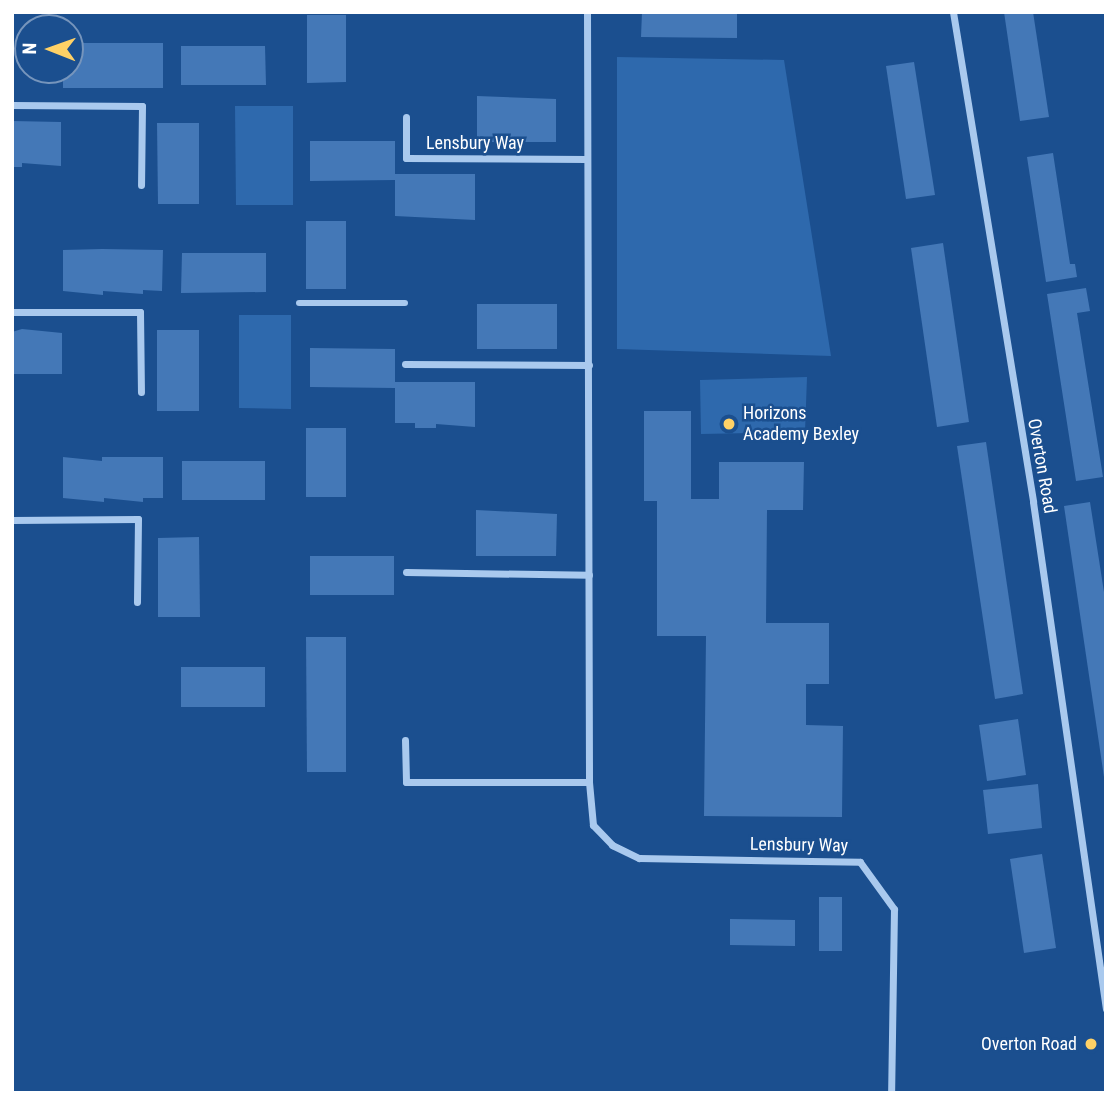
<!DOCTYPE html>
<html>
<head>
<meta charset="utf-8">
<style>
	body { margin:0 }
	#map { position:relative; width:1118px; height:1105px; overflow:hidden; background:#1b4f8f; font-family:"Roboto Condensed",sans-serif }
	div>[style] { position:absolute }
	.green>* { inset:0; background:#2e69ad }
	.building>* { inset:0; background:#4478b7 }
	.pedestrian>* { height:6px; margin:-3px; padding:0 3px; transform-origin:3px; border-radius:3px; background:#a9c9ee }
	.minor>* { height:7px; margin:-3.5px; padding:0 3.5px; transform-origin:3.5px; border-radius:3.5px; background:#a9c9ee }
	.dots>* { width:19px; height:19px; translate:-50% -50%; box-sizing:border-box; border:4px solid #1b4f8f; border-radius:50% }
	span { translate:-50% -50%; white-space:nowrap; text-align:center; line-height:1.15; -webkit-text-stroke:5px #1b4f8f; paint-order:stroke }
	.street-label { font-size:18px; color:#fff }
	.poi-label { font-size:18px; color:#fff }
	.left { translate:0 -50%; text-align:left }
	.right { translate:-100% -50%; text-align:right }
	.frame { position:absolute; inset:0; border:14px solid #fff; pointer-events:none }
	.north { position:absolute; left:14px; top:14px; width:70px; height:70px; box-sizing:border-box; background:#1b4f8f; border:2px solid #7695bc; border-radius:50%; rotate:271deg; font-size:19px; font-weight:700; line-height:28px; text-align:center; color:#fff }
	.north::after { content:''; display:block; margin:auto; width:24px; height:32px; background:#ffd166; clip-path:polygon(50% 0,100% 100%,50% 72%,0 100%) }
</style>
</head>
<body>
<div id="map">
	<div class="green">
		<div style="clip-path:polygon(617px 57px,784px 60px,831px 356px,617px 349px)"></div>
		<div style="clip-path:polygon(235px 106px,293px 106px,293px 205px,236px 205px)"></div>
		<div style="clip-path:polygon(239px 315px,291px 315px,291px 409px,239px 408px)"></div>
		<div style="clip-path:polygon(807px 377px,805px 432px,701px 434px,700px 380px)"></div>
	</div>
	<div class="building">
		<div style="clip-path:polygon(642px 12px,737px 12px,737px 38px,641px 37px)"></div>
		<div style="clip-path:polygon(1004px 12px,1033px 12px,1049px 117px,1020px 121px)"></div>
		<div style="clip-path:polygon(307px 15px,346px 15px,346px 82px,307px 83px)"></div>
		<div style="clip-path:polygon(70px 43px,163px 43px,163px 88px,63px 88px,63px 70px,70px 70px)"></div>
		<div style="clip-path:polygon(181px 46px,265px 46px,266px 85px,181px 85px)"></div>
		<div style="clip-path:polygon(914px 62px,935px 195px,906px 199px,886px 66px)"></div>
		<div style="clip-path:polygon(477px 96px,556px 99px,556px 142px,477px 142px)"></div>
		<div style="clip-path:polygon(12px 121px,61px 122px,61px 166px,22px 163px,22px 167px,12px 167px)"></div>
		<div style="clip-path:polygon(157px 123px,199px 123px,199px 204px,158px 204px)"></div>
		<div style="clip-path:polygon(310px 141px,395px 141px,395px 174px,475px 174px,475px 220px,395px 216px,395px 180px,310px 181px)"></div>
		<div style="clip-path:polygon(1053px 153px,1070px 264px,1075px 264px,1077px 277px,1046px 282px,1027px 157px)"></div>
		<div style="clip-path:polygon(306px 221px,346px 221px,346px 289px,306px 289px)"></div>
		<div style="clip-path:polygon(943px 243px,969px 422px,937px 427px,911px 248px)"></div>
		<div style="clip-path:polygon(102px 249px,163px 250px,162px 291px,143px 290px,143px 294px,103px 291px,103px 295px,63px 291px,63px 250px)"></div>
		<div style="clip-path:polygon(182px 253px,266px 253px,266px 292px,181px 293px)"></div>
		<div style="clip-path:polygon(1086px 288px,1090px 311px,1077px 313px,1103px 477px,1076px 481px,1047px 294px)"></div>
		<div style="clip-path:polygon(477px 304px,557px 304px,557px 349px,477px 349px)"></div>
		<div style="clip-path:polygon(22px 329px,62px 333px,62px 374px,12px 374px,12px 332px)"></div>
		<div style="clip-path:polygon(157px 330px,199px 330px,199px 411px,157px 411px)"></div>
		<div style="clip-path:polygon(310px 348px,395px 349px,395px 382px,475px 382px,475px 427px,436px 424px,436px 428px,415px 428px,415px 423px,395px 423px,395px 388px,310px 387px)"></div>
		<div style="clip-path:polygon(644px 411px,691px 411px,691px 499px,719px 499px,719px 462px,804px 462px,803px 510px,767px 510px,766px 623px,829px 623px,829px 684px,806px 684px,806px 725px,843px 726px,842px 817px,704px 816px,706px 636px,657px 636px,657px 501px,644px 501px)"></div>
		<div style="clip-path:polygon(306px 428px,346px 428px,346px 497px,306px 497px)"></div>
		<div style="clip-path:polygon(986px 442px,1023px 694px,995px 699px,957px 446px)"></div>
		<div style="clip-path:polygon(63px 457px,102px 461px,102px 457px,163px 457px,163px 498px,143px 498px,143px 502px,104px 498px,104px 502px,63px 498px)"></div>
		<div style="clip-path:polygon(182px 461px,265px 461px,265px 500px,182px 500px)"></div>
		<div style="clip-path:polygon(1090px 502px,1106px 605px,1104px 777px,1064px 506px)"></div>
		<div style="clip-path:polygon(476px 510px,557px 514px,556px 556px,476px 556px)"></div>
		<div style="clip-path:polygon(199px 537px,200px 617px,158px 617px,158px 538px)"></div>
		<div style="clip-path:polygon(310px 556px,394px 556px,394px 595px,310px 595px)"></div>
		<div style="clip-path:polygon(306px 637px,346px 637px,346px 772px,307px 772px)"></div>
		<div style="clip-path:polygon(181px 667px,265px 667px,265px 707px,181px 707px)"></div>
		<div style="clip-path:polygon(1018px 719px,1026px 775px,987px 781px,979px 725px)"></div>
		<div style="clip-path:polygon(1038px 784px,1042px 828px,988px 834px,983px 790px)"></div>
		<div style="clip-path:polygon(1042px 854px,1056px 948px,1024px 953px,1010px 859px)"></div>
		<div style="clip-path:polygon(819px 897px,842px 897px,842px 951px,819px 951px)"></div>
		<div style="clip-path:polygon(730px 919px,795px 920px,795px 946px,730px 945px)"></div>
	</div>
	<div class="pedestrian">
		<div style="left:299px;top:303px;width:106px"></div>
	</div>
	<div class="minor">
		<div style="left:587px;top:12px;width:770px;rotate:89.85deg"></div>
		<div style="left:589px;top:782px;width:43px;rotate:84.7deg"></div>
		<div style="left:593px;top:825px;width:28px;rotate:46deg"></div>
		<div style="left:612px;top:845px;width:30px;rotate:26deg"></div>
		<div style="left:639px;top:858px;width:221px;rotate:1deg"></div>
		<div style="left:860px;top:862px;width:58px;rotate:54.1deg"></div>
		<div style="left:894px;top:909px;width:184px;rotate:90.9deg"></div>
		<div style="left:953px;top:12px;width:496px;rotate:80.7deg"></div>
		<div style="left:1033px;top:502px;width:512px;rotate:81.81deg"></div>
		<div style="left:12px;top:105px;width:130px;rotate:0.4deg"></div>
		<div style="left:142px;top:106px;width:79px;rotate:90.7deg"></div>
		<div style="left:406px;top:117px;width:41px;rotate:90deg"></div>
		<div style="left:406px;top:158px;width:180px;rotate:0.3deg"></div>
		<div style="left:12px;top:312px;width:128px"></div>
		<div style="left:140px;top:312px;width:80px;rotate:89.3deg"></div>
		<div style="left:405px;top:364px;width:184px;rotate:0.3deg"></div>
		<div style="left:12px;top:520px;width:126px;rotate:-0.5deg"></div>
		<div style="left:138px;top:519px;width:83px;rotate:90.7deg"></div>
		<div style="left:406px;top:572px;width:183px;rotate:0.9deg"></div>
		<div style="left:405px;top:740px;width:42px;rotate:88.6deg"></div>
		<div style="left:406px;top:782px;width:183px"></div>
	</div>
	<div class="dots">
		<div style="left:729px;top:424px;background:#ffd166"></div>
		<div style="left:1091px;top:1044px;background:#ffd166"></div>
	</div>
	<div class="street-label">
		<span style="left:475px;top:143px">Lensbury Way</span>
		<span style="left:1042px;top:466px;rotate:80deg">Overton Road</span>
		<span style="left:799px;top:845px;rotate:1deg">Lensbury Way</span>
	</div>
	<div class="poi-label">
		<span class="left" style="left:743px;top:424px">Horizons<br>Academy Bexley</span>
		<span class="right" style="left:1077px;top:1044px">Overton Road</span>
	</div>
	<div class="frame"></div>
	<div class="north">N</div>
</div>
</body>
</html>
